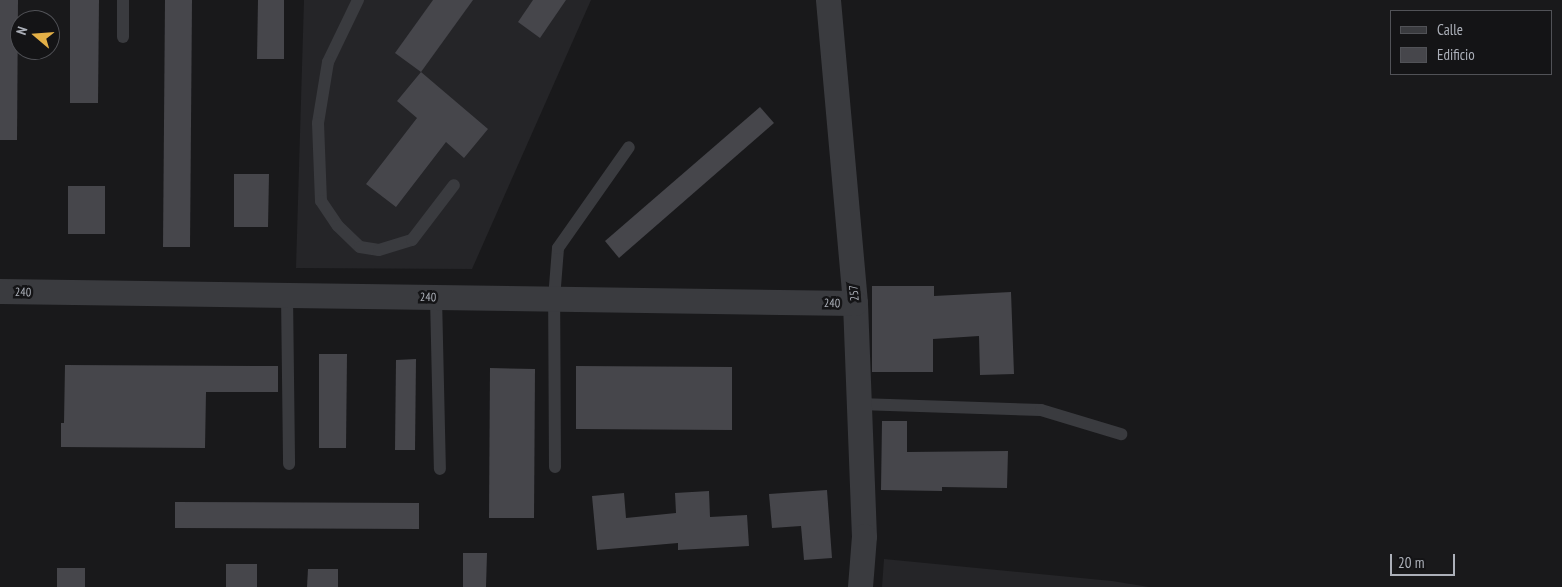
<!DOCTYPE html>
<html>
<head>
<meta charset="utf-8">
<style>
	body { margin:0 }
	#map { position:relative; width:1562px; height:587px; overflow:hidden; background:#19191b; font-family:"PT Sans Narrow",sans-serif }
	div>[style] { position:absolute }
	.built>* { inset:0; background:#252528 }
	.building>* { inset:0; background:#46464b }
	.service>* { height:12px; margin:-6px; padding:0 6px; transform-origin:6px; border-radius:6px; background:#3a3b3f }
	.minor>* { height:25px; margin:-12.5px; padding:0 12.5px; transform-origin:12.5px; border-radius:12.5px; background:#3a3b3f }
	span { translate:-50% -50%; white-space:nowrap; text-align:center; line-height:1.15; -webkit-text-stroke:5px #141416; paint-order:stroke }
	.street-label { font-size:12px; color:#acb0b9 }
	.legend { position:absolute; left:1390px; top:10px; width:162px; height:65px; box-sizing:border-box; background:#141416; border:1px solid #515257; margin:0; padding:6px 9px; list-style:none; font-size:15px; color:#acb0b9 }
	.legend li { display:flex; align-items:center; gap:10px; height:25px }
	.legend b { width:25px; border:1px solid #515257 }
	.north { position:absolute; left:10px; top:10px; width:50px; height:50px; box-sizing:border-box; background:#141416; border:1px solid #515257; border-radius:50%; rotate:288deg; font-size:14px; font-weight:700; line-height:20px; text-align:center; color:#acb0b9 }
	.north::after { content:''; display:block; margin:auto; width:18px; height:22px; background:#e4b047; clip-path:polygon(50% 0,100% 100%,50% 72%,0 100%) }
	.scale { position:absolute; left:1390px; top:554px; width:65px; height:22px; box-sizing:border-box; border:2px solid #acb0b9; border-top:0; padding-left:6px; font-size:15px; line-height:18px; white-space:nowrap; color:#acb0b9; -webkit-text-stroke:4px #141416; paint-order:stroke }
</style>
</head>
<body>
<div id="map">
	<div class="built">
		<div style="clip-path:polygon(304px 0,591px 0,472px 269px,296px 268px)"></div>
		<div style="clip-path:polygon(884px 559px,1112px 581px,1149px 587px,882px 587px)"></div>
	</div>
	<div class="building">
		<div style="clip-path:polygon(0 0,18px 0,17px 140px,0 140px)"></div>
		<div style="clip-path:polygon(70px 0,99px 0,98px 103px,70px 103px)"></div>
		<div style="clip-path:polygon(165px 0,192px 0,190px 247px,163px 247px)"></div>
		<div style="clip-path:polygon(258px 0,284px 0,284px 59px,257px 59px)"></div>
		<div style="clip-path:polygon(433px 0,473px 0,421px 72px,395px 53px)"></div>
		<div style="clip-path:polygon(533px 0,566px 0,540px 38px,518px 22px)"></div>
		<div style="clip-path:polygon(421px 72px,488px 129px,464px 158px,446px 142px,396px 207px,366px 184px,417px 118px,397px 101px)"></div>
		<div style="clip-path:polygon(760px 107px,774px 123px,619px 258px,605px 241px)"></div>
		<div style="clip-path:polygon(234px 174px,269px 174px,268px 227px,234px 227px)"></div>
		<div style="clip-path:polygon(68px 186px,105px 186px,105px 234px,68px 234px)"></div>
		<div style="clip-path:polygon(872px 286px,934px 286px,934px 296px,1011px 292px,1014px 374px,980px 375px,979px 336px,933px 339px,933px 372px,872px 372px)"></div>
		<div style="clip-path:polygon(319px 354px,347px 354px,346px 448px,319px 448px)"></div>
		<div style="clip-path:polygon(416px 359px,415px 450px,395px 450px,396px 360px)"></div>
		<div style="clip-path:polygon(65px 365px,278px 366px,278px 392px,206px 392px,205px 448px,61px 447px,61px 423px,64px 423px)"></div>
		<div style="clip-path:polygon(576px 366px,732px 367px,732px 430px,576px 429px)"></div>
		<div style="clip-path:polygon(490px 368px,535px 369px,534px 518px,489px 518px)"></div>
		<div style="clip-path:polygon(882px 421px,907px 421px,907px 452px,1008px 451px,1007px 488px,942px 487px,942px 491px,881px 490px)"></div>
		<div style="clip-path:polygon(827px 490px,832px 558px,804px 560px,801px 526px,772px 528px,769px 494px)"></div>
		<div style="clip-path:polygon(709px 491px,710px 517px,747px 515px,749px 546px,678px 550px,678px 543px,597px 550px,592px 496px,624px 493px,626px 518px,676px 513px,675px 493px)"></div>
		<div style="clip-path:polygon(175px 502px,419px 503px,419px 529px,175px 528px)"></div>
		<div style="clip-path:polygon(463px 553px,487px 553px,486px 587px,463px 587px)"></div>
		<div style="clip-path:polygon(226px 564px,257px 564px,257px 587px,226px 587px)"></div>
		<div style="clip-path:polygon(57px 568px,85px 568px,85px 587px,57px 587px)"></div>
		<div style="clip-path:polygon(308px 569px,338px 569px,338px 587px,307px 587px)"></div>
	</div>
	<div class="service">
		<div style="left:358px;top:0;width:69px;rotate:115.8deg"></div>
		<div style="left:328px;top:62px;width:62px;rotate:99.3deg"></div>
		<div style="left:318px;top:123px;width:78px;rotate:87.8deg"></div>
		<div style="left:321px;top:201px;width:30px;rotate:56deg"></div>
		<div style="left:338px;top:226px;width:30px;rotate:44deg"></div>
		<div style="left:360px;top:247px;width:19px;rotate:9deg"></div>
		<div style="left:379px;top:250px;width:34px;rotate:-17deg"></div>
		<div style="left:412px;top:240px;width:69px;rotate:-52.6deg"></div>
		<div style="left:123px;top:37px;width:37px;rotate:-90deg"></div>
		<div style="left:287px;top:295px;width:169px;rotate:89.3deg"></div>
		<div style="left:436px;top:297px;width:172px;rotate:88.7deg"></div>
		<div style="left:859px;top:404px;width:182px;rotate:1.9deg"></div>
		<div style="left:1041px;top:410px;width:84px;rotate:16.7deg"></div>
		<div style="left:555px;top:467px;width:168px;rotate:-90.3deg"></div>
		<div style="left:554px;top:299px;width:51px;rotate:-85.5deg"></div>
		<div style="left:558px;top:248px;width:123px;rotate:-54.9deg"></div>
	</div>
	<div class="minor">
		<div style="left:828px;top:0;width:304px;rotate:84.9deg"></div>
		<div style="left:855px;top:303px;width:233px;rotate:87.8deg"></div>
		<div style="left:864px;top:536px;width:51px;rotate:94.5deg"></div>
		<div style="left:0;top:291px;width:855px;rotate:0.8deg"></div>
	</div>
	<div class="street-label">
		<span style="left:23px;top:292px;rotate:1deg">240</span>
		<span style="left:854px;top:293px;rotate:-95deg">257</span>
		<span style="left:428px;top:297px;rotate:1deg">240</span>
		<span style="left:832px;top:303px;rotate:1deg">240</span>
	</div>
	<ul class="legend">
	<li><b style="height:6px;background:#3a3b3f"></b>Calle</li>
	<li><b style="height:14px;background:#46464b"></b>Edificio</li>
	</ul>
	<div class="north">N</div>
	<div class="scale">20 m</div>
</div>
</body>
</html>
